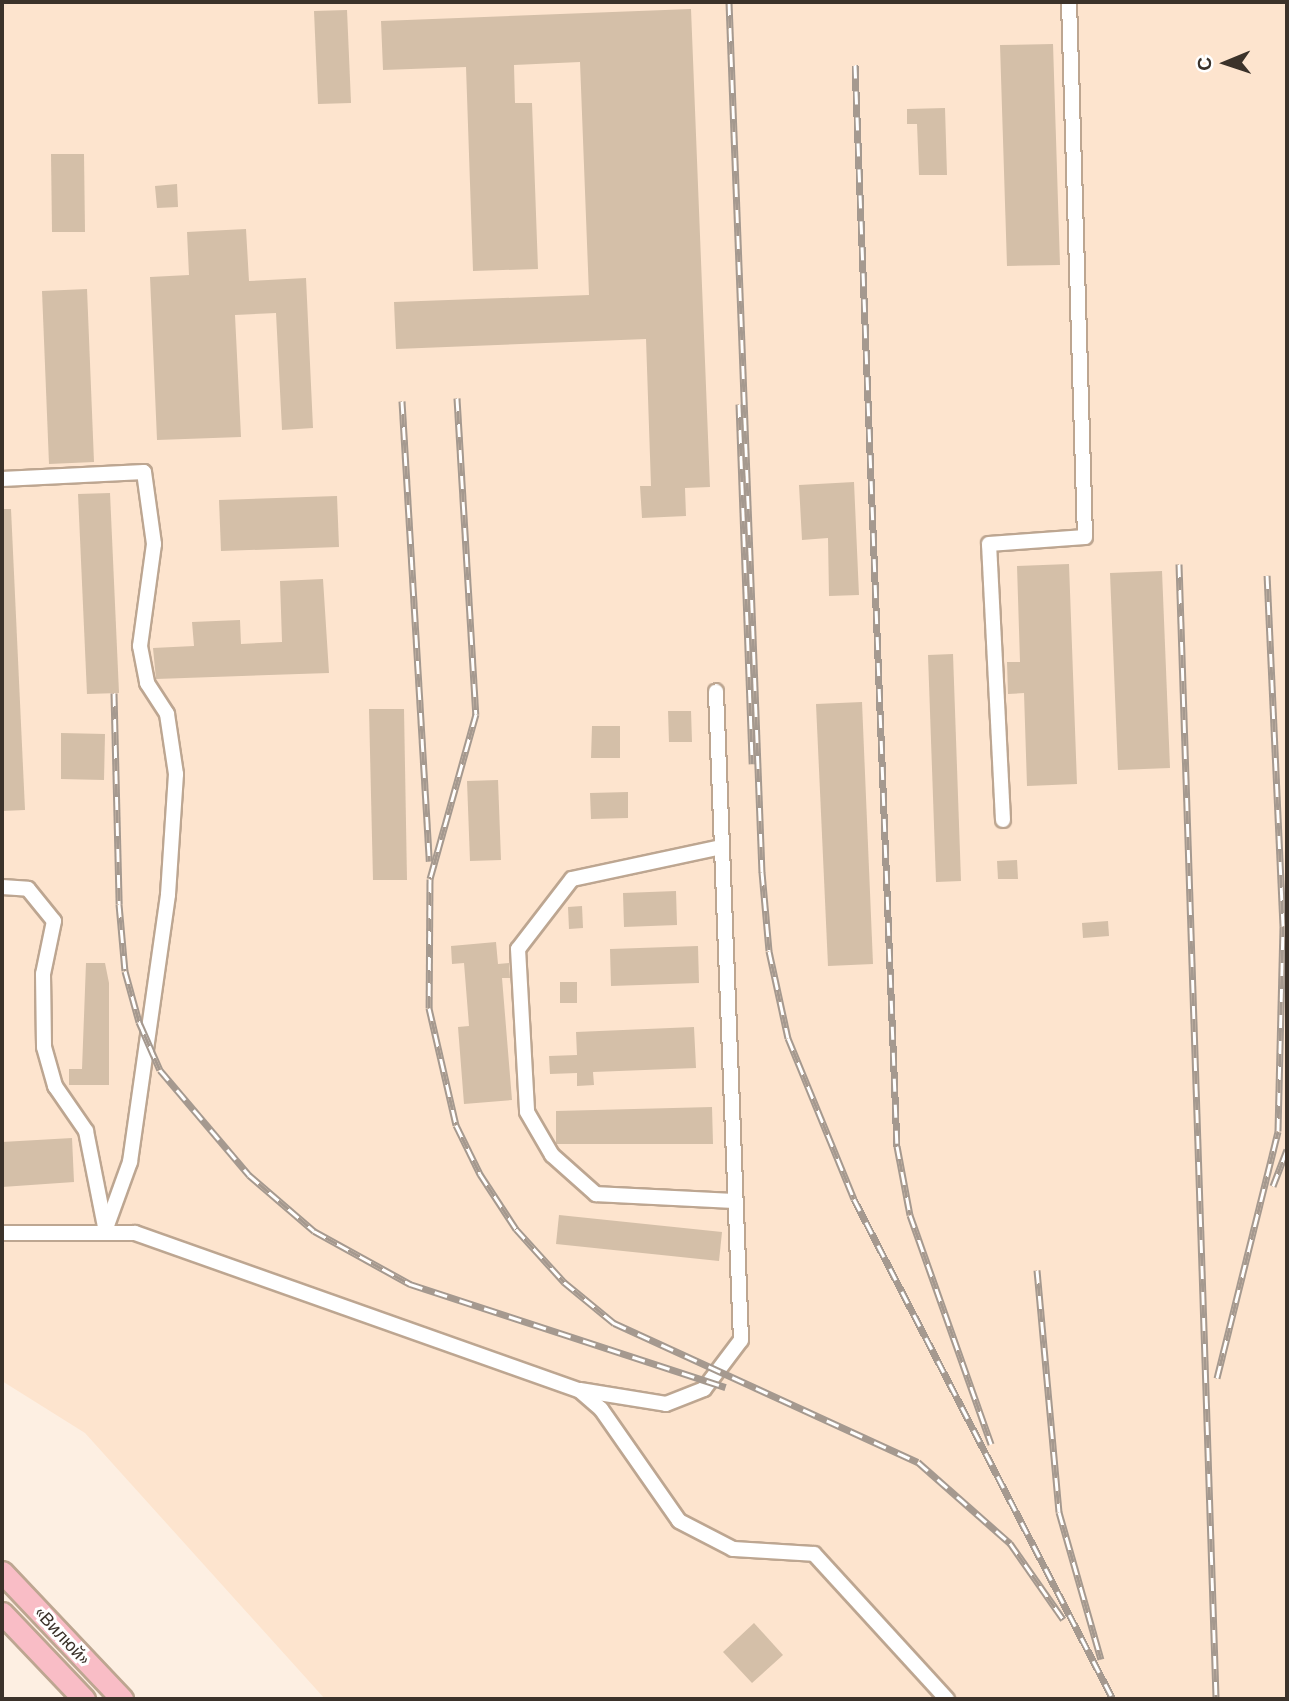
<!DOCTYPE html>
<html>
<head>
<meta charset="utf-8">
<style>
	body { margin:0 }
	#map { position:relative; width:1289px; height:1701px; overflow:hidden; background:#fdefe2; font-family:"DM Sans",sans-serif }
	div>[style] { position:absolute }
	.built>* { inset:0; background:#fde4ce }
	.building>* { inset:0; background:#d4bfa8 }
	.roads { filter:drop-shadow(2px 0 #bda691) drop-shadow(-2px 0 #bda691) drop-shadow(0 2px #bda691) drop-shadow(0 -2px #bda691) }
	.minor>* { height:14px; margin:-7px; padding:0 7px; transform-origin:7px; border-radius:7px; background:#fff }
	.highway>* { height:21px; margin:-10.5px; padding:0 10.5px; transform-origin:10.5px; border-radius:10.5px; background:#f9bdc6 }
	.rail>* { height:7px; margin-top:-3.5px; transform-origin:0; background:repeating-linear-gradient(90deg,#fff 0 13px,#a5998f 0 26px); box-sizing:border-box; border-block:2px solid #a5998f }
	span { translate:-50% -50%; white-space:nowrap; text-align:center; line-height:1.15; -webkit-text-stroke:6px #fff; paint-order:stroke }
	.street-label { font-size:18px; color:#3b322a }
	.frame { position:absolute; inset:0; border:4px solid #3b322a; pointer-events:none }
	.north { position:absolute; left:1191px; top:28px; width:70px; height:70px; -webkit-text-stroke:5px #fff; paint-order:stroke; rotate:268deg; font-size:19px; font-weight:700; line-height:28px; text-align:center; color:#3b322a }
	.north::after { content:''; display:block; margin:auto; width:24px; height:32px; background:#3b322a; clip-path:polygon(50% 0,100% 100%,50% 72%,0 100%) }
</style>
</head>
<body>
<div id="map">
	<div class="built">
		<div style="clip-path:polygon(2px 2px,1287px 2px,1287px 1699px,325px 1699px,85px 1433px,2px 1381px)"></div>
	</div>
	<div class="building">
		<div style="clip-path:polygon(691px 9px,710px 487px,685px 488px,686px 516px,642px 518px,640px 486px,651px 486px,646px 339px,396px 349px,394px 302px,589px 295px,580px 62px,514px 65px,515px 103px,532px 103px,538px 269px,473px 271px,466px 67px,383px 70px,381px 21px)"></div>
		<div style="clip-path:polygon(347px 10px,351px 103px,318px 104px,314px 11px)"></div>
		<div style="clip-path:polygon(1053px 44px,1060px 265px,1007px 266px,1000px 45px)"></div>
		<div style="clip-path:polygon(945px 108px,947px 175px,919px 175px,917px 124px,907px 124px,907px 109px)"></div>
		<div style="clip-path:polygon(51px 154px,84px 154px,85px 232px,52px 232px)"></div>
		<div style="clip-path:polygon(177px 184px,178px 207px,157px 208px,155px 186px)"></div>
		<div style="clip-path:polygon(246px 229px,249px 281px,306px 278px,313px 428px,282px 430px,276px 313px,235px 315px,241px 437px,157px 440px,150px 277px,189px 275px,187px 232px)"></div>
		<div style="clip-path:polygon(87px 289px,94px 462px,49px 464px,42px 291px)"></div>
		<div style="clip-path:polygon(854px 482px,859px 595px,829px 596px,828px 538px,802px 540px,799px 485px)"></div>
		<div style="clip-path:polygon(110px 493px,119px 693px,87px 694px,78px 494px)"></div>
		<div style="clip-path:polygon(337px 496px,339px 547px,221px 551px,219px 500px)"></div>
		<div style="clip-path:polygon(2px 509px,11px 509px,25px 810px,2px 811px)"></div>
		<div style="clip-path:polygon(1069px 564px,1077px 784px,1027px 786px,1024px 693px,1008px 694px,1007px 662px,1020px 662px,1017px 566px)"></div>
		<div style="clip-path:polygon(1162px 571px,1170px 768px,1118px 770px,1110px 573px)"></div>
		<div style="clip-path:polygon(323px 579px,329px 673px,156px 679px,153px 648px,194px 646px,192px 622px,240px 620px,241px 644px,282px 642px,280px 581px)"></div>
		<div style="clip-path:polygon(953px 654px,961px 881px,936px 882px,928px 655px)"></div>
		<div style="clip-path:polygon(862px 702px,873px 964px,828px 966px,816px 704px)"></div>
		<div style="clip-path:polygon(369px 709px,404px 709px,407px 880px,373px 880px)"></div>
		<div style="clip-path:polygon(668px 711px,691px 711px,692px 742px,669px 742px)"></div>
		<div style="clip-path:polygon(592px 726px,620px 726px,620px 758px,591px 758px)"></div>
		<div style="clip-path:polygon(61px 733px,105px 734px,104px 780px,61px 779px)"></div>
		<div style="clip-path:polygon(498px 780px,501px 860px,470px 861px,467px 781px)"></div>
		<div style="clip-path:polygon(628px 792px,628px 818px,591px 819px,590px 793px)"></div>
		<div style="clip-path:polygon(1017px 860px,1018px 879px,998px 879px,997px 861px)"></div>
		<div style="clip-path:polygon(676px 891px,677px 925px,624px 927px,623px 893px)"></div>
		<div style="clip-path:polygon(582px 906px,583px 928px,569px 929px,568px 907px)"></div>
		<div style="clip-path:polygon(1108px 921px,1109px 936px,1083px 938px,1082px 923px)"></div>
		<div style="clip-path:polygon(496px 942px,498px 964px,509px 963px,510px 978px,502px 978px,512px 1100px,464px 1104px,458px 1027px,469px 1026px,464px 963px,452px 964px,451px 946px)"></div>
		<div style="clip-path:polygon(698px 946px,699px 983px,611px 986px,610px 949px)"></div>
		<div style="clip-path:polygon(86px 963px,105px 963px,109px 983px,109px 1085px,69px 1085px,69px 1069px,82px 1069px)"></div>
		<div style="clip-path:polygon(560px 982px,577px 982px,577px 1003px,560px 1003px)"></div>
		<div style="clip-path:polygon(694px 1027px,696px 1068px,593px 1072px,594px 1085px,577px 1086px,577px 1073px,550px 1074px,549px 1056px,577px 1055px,576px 1032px)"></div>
		<div style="clip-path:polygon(712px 1107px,713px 1144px,556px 1144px,556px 1111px)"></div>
		<div style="clip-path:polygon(72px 1138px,74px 1182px,2px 1187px,2px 1142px)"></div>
		<div style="clip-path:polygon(559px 1215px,722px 1232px,719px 1261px,556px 1244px)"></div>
		<div style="clip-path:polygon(754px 1623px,783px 1655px,752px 1683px,723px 1652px)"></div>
	</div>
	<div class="roads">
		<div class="minor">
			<div style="left:2px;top:479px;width:142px;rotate:-2.8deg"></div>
			<div style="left:144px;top:472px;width:73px;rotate:82.1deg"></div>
			<div style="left:154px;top:544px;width:103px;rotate:97.8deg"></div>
			<div style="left:140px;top:646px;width:38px;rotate:79deg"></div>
			<div style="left:147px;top:683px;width:37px;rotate:57deg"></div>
			<div style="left:167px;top:714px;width:61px;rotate:81.5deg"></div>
			<div style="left:176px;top:774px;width:121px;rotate:93.8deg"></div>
			<div style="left:168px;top:895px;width:270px;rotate:98.1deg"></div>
			<div style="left:130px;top:1162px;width:73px;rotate:109.9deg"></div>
			<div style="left:1003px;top:820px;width:276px;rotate:-92.9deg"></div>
			<div style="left:989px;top:544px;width:96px;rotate:-4.2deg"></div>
			<div style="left:1085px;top:537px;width:535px;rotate:-91.71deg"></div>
			<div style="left:721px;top:847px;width:152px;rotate:167.9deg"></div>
			<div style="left:572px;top:879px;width:88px;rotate:127.6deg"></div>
			<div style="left:518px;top:949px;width:163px;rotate:86.8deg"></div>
			<div style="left:527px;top:1112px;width:50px;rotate:59.8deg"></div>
			<div style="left:552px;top:1155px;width:59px;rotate:41.6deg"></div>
			<div style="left:596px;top:1194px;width:136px;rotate:2.9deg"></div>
			<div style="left:2px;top:887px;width:26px;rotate:4deg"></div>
			<div style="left:28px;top:889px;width:41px;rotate:50.9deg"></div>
			<div style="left:54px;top:921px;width:54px;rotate:101.7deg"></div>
			<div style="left:43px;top:974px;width:73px;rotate:89.2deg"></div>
			<div style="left:44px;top:1047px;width:41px;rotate:74.2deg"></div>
			<div style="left:55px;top:1086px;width:55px;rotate:55.4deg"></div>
			<div style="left:86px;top:1131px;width:98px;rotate:78.8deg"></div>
			<div style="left:2px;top:1233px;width:133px"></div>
			<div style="left:135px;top:1233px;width:471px;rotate:19.5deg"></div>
			<div style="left:579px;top:1390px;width:29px;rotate:41deg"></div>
			<div style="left:601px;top:1409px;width:136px;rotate:55.1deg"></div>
			<div style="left:679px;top:1521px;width:61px;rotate:27.4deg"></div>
			<div style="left:733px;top:1549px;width:81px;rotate:3.5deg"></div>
			<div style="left:814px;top:1554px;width:197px;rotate:47.5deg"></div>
			<div style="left:580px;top:1390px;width:87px;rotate:9.2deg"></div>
			<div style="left:666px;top:1404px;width:41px;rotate:-21.5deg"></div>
			<div style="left:704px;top:1389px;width:61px;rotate:-52.9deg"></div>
			<div style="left:741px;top:1340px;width:649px;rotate:-92.21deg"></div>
		</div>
		<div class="highway">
			<div style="left:2px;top:1572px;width:175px;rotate:46.6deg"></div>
			<div style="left:2px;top:1613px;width:119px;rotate:46.4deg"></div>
		</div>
	</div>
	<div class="rail">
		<div style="left:729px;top:2px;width:871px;rotate:87.83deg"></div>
		<div style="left:762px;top:872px;width:79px;rotate:84.9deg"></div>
		<div style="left:769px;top:951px;width:89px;rotate:77.7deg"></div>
		<div style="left:788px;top:1038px;width:174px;rotate:67.7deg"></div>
		<div style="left:854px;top:1199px;width:563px;rotate:62.62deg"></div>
		<div style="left:855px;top:65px;width:1082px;rotate:87.78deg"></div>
		<div style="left:897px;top:1146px;width:70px;rotate:79.3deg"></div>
		<div style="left:910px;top:1215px;width:243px;rotate:70.5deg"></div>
		<div style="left:457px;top:398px;width:317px;rotate:86.6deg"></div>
		<div style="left:476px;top:714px;width:171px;rotate:105.6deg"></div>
		<div style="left:430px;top:879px;width:129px;rotate:90.4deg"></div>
		<div style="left:429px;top:1008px;width:120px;rotate:77deg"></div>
		<div style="left:456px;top:1125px;width:55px;rotate:63.9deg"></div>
		<div style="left:480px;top:1174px;width:66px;rotate:56.8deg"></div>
		<div style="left:516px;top:1229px;width:72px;rotate:47.8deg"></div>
		<div style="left:564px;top:1282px;width:65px;rotate:39.4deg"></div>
		<div style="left:614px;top:1323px;width:334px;rotate:24.6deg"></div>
		<div style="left:918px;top:1462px;width:123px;rotate:41.4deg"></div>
		<div style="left:1010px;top:1543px;width:93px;rotate:55.1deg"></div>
		<div style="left:402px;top:401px;width:461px;rotate:86.6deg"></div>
		<div style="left:739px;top:404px;width:360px;rotate:87.9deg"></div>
		<div style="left:1179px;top:564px;width:1136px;rotate:88.13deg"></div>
		<div style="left:114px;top:693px;width:211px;rotate:88.6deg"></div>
		<div style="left:119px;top:904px;width:67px;rotate:84.9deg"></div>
		<div style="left:125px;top:971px;width:53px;rotate:74.6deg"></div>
		<div style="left:139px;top:1022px;width:52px;rotate:66.4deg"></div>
		<div style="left:160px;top:1070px;width:138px;rotate:49.7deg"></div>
		<div style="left:249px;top:1175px;width:86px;rotate:40.7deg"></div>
		<div style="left:314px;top:1231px;width:110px;rotate:28.9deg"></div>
		<div style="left:410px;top:1284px;width:332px;rotate:18.1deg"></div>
		<div style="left:1273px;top:1186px;width:39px;rotate:-69deg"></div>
		<div style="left:1037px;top:1270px;width:243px;rotate:84.8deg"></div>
		<div style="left:1059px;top:1512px;width:153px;rotate:74.1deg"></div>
		<div style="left:1217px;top:1378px;width:254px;rotate:-76.1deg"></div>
		<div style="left:1278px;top:1131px;width:205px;rotate:-88.6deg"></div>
		<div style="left:1283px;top:926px;width:351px;rotate:-92.6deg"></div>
	</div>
	<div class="street-label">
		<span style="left:62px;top:1636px;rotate:47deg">«Вилюй»</span>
	</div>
	<div class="frame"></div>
	<div class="north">С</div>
</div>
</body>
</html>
